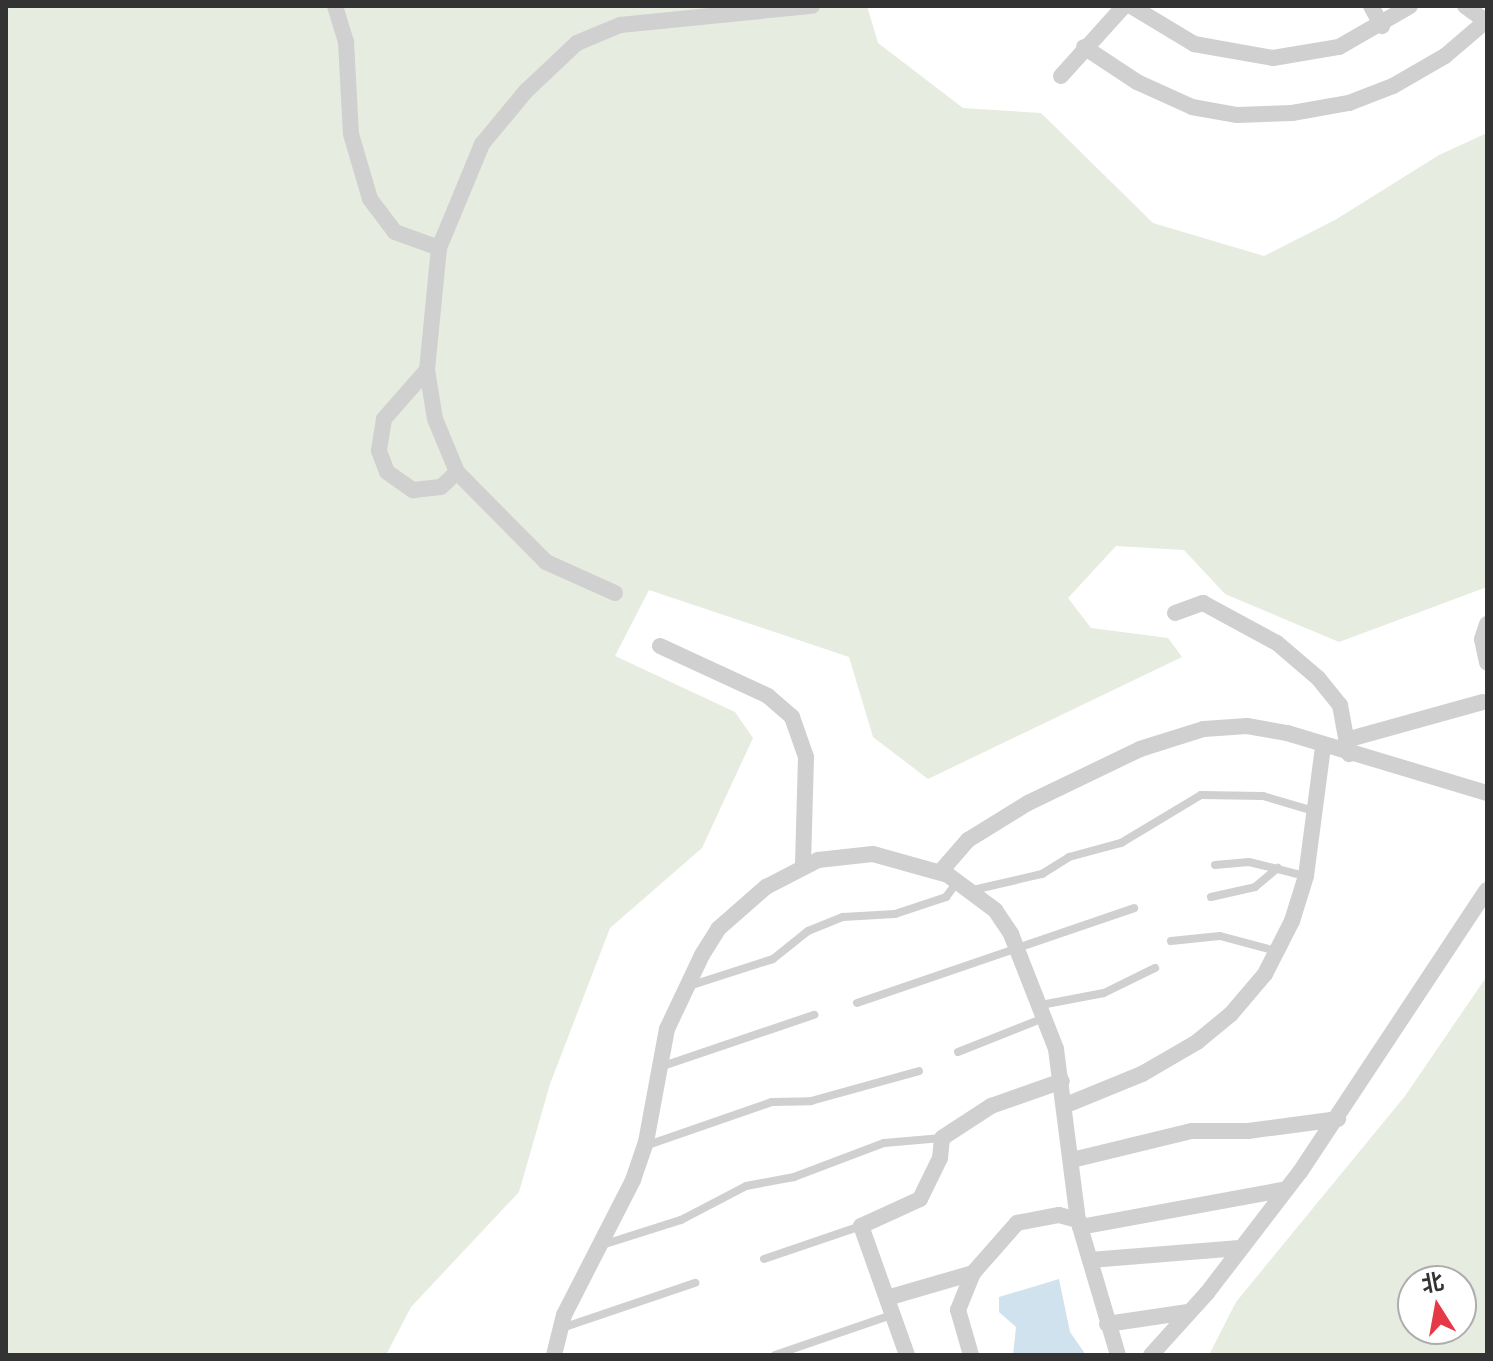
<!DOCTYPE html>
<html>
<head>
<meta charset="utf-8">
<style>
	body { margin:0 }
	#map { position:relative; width:1493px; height:1361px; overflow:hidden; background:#fff; font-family:Figtree,"Noto Sans SC",sans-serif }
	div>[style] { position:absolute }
	.green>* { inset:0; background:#e6ecdf }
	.water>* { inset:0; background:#cfe2ee }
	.lane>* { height:8px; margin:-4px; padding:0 4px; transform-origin:4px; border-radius:4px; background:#d0d0d0 }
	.street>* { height:16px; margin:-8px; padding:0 8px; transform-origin:8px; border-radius:8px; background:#d0d0d0 }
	span { translate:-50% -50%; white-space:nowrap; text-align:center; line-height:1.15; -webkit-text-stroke:8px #fff; paint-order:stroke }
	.frame { position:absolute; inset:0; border:8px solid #333; pointer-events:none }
	.north { position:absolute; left:1397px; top:1265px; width:80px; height:80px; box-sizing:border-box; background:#fff; border:2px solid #adadad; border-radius:50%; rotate:349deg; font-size:22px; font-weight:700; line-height:32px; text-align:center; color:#333 }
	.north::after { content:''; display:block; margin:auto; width:28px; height:36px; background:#e63946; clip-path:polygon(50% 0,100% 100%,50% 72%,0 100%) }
</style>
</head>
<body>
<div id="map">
	<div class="green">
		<div style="clip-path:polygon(6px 6px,867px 6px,878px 43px,963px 108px,1041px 113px,1153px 223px,1264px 256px,1335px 220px,1439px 155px,1487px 133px,1487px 587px,1339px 642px,1225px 594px,1184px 550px,1116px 546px,1068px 598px,1091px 628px,1168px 638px,1182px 657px,928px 779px,873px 737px,849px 657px,649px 590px,615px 656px,735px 712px,753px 738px,702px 848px,610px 928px,550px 1084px,519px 1192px,411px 1307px,386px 1355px,6px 1355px)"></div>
		<div style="clip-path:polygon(evenodd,1487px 976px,1487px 1355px,1209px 1355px,1236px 1302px,1405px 1096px,1487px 976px,1413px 1281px,1461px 1281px,1461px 1329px,1413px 1329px,1413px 1281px)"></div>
	</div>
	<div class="water">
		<div style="clip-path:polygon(1059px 1279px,1070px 1332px,1086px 1355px,1013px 1355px,1016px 1327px,999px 1312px,999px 1297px)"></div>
	</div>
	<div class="lane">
		<div style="left:1215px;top:865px;width:34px;rotate:-5deg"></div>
		<div style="left:1249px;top:862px;width:58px;rotate:14deg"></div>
		<div style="left:973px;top:890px;width:71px;rotate:-13.1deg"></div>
		<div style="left:1042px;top:874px;width:32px;rotate:-32deg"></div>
		<div style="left:1069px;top:857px;width:54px;rotate:-15.1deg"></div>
		<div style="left:1121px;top:843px;width:93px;rotate:-31deg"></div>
		<div style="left:1201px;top:795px;width:62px;rotate:0.9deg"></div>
		<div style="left:1263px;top:796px;width:56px;rotate:16.5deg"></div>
		<div style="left:1211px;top:897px;width:45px;rotate:-12.8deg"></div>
		<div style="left:1255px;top:887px;width:30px;rotate:-40deg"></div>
		<div style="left:1171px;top:941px;width:49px;rotate:-5.8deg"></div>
		<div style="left:1220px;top:936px;width:58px;rotate:15deg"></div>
		<div style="left:689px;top:986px;width:88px;rotate:-17.8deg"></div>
		<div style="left:773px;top:959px;width:45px;rotate:-38.7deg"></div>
		<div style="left:808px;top:931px;width:38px;rotate:-22deg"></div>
		<div style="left:843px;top:917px;width:52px;rotate:-3.3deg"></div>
		<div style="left:895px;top:914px;width:54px;rotate:-18.4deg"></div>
		<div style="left:946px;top:897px;width:20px;rotate:-53deg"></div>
		<div style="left:857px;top:1003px;width:293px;rotate:-18.9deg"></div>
		<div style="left:1041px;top:1005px;width:64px;rotate:-10.8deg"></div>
		<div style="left:1104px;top:993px;width:57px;rotate:-26.1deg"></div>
		<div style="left:958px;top:1052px;width:92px;rotate:-21.6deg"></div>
		<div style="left:660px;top:1067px;width:163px;rotate:-18.7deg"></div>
		<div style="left:645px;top:1146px;width:134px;rotate:-19.1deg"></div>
		<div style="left:772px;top:1102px;width:39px;rotate:-1deg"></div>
		<div style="left:811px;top:1101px;width:112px;rotate:-15.5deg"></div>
		<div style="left:602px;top:1245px;width:83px;rotate:-17.6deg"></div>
		<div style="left:681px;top:1220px;width:73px;rotate:-27.6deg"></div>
		<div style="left:746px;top:1186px;width:49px;rotate:-10.6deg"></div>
		<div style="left:794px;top:1177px;width:96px;rotate:-20.7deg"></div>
		<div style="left:884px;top:1143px;width:58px;rotate:-4.9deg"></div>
		<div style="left:764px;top:1259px;width:102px;rotate:-18.8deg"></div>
		<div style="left:559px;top:1329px;width:144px;rotate:-18.7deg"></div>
		<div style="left:775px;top:1355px;width:124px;rotate:-18.9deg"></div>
	</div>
	<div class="street">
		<div style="left:335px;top:6px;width:38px;rotate:73deg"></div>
		<div style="left:346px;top:42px;width:92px;rotate:86.9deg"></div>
		<div style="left:351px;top:134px;width:68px;rotate:73.7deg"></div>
		<div style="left:370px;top:199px;width:41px;rotate:52.9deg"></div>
		<div style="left:395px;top:232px;width:47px;rotate:20deg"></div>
		<div style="left:1131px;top:6px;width:74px;rotate:31.1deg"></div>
		<div style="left:1194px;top:44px;width:80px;rotate:10deg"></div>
		<div style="left:1273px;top:58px;width:67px;rotate:-9.5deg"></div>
		<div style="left:1339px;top:47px;width:82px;rotate:-30deg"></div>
		<div style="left:1371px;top:6px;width:23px;rotate:61deg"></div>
		<div style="left:1465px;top:6px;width:27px;rotate:36deg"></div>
		<div style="left:1084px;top:47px;width:64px;rotate:33.4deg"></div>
		<div style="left:1137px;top:82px;width:60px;rotate:24.4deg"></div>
		<div style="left:1192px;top:107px;width:46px;rotate:10.1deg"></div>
		<div style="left:1237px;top:115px;width:55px;rotate:-2.1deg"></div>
		<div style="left:1292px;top:113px;width:58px;rotate:-10deg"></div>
		<div style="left:1349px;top:103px;width:47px;rotate:-21.1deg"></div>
		<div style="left:1393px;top:86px;width:60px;rotate:-30deg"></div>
		<div style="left:1445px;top:56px;width:54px;rotate:-40.5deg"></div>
		<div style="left:1061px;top:76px;width:94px;rotate:-48deg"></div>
		<div style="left:427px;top:370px;width:65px;rotate:131.3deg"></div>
		<div style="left:384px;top:419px;width:32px;rotate:99deg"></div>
		<div style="left:379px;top:451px;width:22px;rotate:69deg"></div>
		<div style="left:387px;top:472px;width:32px;rotate:35deg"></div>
		<div style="left:413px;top:490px;width:28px;rotate:-6deg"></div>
		<div style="left:441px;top:487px;width:22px;rotate:-43deg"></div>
		<div style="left:615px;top:593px;width:76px;rotate:-155.8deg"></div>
		<div style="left:546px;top:562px;width:127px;rotate:-134.7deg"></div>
		<div style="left:457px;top:472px;width:57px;rotate:-112.5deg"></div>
		<div style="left:435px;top:419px;width:50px;rotate:-99.3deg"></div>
		<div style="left:427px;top:370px;width:123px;rotate:-84.4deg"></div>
		<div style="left:439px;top:248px;width:113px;rotate:-67.5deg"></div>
		<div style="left:482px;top:144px;width:69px;rotate:-50.3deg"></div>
		<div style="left:526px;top:91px;width:70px;rotate:-43.3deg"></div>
		<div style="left:577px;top:43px;width:47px;rotate:-22.7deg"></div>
		<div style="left:620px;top:25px;width:193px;rotate:-5.7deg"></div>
		<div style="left:1175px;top:613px;width:30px;rotate:-20deg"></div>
		<div style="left:1203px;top:603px;width:84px;rotate:28.4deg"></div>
		<div style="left:1277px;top:643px;width:54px;rotate:40.5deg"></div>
		<div style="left:1318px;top:678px;width:35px;rotate:51deg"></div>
		<div style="left:1340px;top:705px;width:50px;rotate:79.6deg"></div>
		<div style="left:1487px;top:624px;width:16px;rotate:108deg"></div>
		<div style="left:1482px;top:639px;width:24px;rotate:78deg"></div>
		<div style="left:660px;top:646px;width:119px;rotate:24.8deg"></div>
		<div style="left:768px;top:696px;width:32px;rotate:41deg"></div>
		<div style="left:792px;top:717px;width:42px;rotate:70.7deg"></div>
		<div style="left:806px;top:757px;width:110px;rotate:91.6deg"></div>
		<div style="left:1346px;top:740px;width:142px;rotate:-15.5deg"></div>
		<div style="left:941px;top:871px;width:41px;rotate:-48.9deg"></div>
		<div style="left:968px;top:840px;width:70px;rotate:-31.7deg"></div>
		<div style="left:1028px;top:803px;width:124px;rotate:-25.7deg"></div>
		<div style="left:1140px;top:749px;width:67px;rotate:-17.4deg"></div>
		<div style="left:1204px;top:729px;width:43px;rotate:-4deg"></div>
		<div style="left:1247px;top:726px;width:41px;rotate:9.9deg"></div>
		<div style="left:1287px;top:733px;width:209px;rotate:16.7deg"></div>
		<div style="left:1066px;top:1105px;width:82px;rotate:-22.2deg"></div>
		<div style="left:1142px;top:1074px;width:64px;rotate:-30.2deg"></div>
		<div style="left:1197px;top:1042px;width:44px;rotate:-39.5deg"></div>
		<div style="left:1231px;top:1014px;width:52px;rotate:-49.6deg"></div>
		<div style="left:1265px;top:974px;width:59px;rotate:-63deg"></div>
		<div style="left:1292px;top:921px;width:47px;rotate:-72.7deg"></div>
		<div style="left:1306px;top:876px;width:130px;rotate:-82.5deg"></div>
		<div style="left:1072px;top:1160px;width:123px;rotate:-13.6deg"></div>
		<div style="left:1192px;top:1131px;width:56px"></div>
		<div style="left:1248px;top:1131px;width:91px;rotate:-7.6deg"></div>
		<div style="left:1080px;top:1227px;width:210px;rotate:-10.4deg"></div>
		<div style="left:1090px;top:1260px;width:150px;rotate:-4.6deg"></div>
		<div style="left:887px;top:1298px;width:90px;rotate:-16.2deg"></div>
		<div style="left:1107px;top:1324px;width:82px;rotate:-8.4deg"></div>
		<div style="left:554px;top:1355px;width:41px;rotate:-76deg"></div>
		<div style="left:564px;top:1315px;width:152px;rotate:-62.9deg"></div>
		<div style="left:633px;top:1180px;width:40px;rotate:-71.1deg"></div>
		<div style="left:646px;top:1142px;width:115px;rotate:-79.5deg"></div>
		<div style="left:667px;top:1029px;width:82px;rotate:-64.7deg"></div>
		<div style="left:702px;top:955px;width:31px;rotate:-58deg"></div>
		<div style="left:718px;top:929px;width:64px;rotate:-41.2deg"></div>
		<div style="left:766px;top:887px;width:59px;rotate:-27.4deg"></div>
		<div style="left:818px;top:860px;width:55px;rotate:-6.2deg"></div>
		<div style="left:873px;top:854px;width:78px;rotate:15.6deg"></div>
		<div style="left:948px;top:875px;width:59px;rotate:36.7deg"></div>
		<div style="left:995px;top:910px;width:29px;rotate:56deg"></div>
		<div style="left:1011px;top:934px;width:123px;rotate:68.6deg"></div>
		<div style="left:1056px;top:1049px;width:172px;rotate:82.7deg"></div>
		<div style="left:1078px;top:1220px;width:141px;rotate:73.5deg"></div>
		<div style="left:907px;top:1355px;width:137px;rotate:-109.6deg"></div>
		<div style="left:861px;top:1226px;width:65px;rotate:-24.6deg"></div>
		<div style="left:920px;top:1199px;width:46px;rotate:-64deg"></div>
		<div style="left:940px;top:1158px;width:20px;rotate:-84deg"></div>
		<div style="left:942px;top:1138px;width:59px;rotate:-33.1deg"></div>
		<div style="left:991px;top:1106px;width:75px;rotate:-19.4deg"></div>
		<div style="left:971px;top:1355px;width:47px;rotate:-106.1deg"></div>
		<div style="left:958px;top:1310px;width:40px;rotate:-68deg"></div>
		<div style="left:973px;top:1273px;width:67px;rotate:-48.7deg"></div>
		<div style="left:1017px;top:1223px;width:43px;rotate:-10.8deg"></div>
		<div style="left:1059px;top:1215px;width:20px;rotate:15deg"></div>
		<div style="left:1151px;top:1355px;width:84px;rotate:-47.9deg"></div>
		<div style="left:1207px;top:1293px;width:153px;rotate:-52.5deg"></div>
		<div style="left:1300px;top:1172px;width:338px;rotate:-56.5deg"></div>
	</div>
	<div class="frame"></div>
	<div class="north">北</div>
</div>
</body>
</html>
